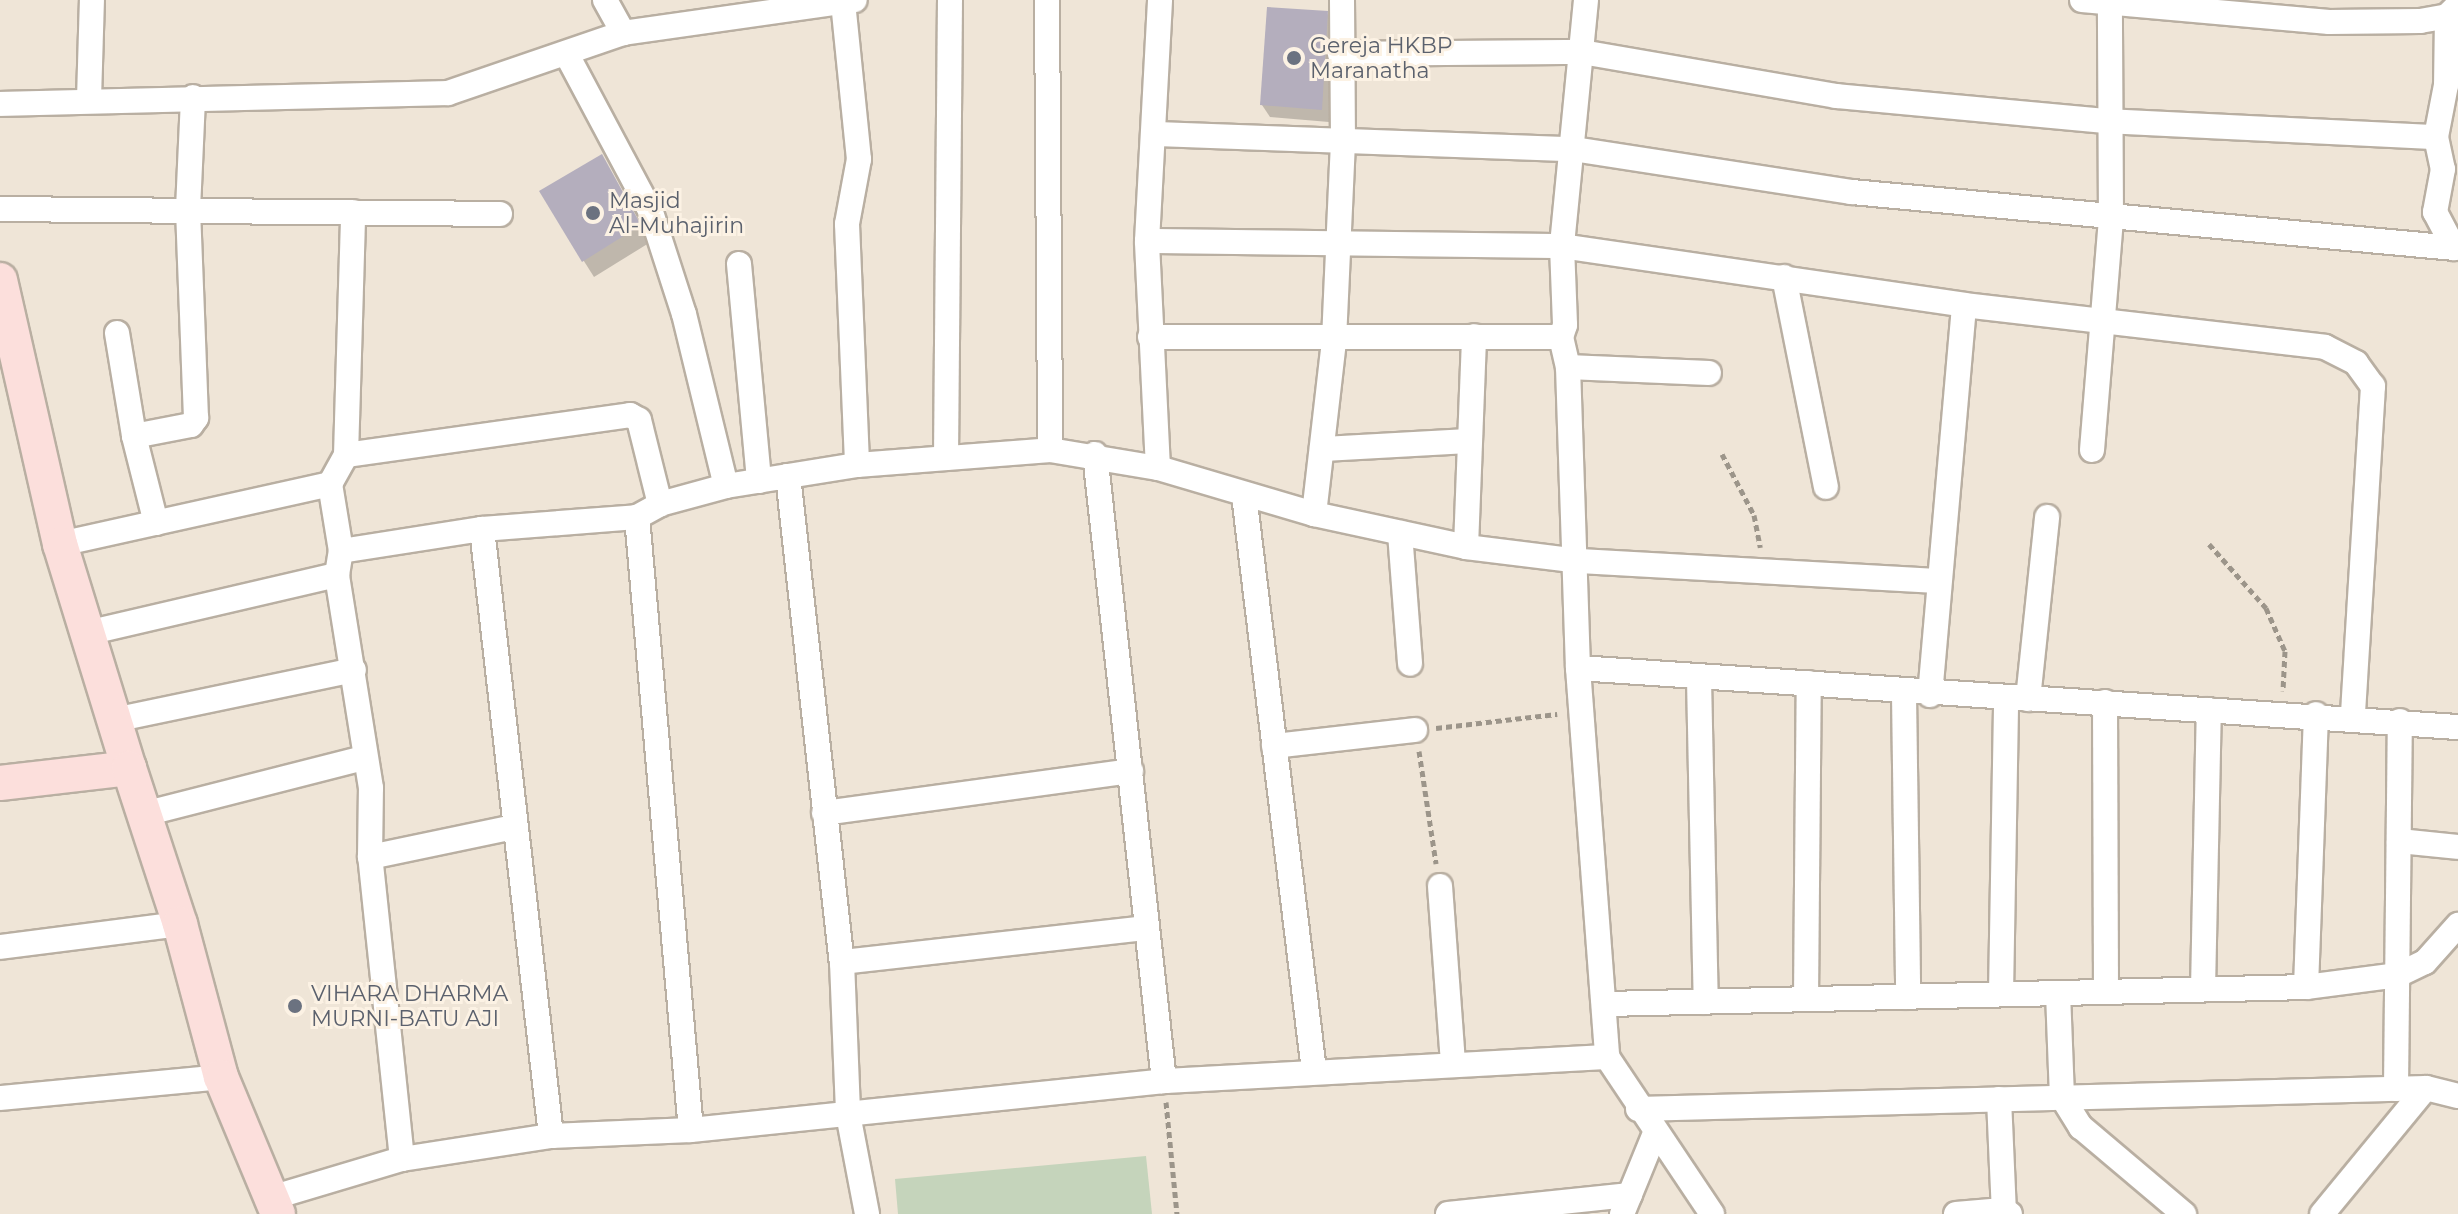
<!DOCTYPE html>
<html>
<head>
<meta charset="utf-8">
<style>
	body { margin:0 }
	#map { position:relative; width:2458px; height:1214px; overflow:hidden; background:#efe5d7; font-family:Montserrat,sans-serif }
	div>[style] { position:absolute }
	.green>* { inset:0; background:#c5d4bb }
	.shadow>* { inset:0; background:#0003 }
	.building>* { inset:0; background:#b4aebd }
	.path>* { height:5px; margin-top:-2.5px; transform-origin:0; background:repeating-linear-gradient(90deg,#9c958a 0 6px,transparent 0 10px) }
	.roads { filter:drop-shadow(2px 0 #b9afa2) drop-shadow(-2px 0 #b9afa2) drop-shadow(0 2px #b9afa2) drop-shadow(0 -2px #b9afa2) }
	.street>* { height:24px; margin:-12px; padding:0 12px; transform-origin:12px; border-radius:12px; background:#fff }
	.secondary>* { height:34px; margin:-17px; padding:0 17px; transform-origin:17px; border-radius:17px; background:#fcdfdc }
	.dots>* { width:22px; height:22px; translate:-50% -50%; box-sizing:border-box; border:4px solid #fcf2e4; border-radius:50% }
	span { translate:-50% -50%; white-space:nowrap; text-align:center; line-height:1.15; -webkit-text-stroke:6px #fcf2e4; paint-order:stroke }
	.worship-label { font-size:22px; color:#5b616d }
	.left { translate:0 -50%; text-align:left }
</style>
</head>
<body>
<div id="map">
	<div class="green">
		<div style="clip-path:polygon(1146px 1156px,1152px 1214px,898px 1214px,895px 1179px)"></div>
	</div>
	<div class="shadow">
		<div style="clip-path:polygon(1327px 13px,1334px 26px,1329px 122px,1270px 117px,1262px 105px)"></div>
		<div style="clip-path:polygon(601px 157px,649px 243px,594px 277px,551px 209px)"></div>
	</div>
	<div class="building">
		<div style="clip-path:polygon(1267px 7px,1328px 11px,1322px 110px,1260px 105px)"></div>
		<div style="clip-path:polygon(602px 154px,641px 225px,582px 262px,539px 191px)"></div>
	</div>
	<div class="path">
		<div style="left:1722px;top:454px;width:69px;rotate:62.3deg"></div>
		<div style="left:1754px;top:515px;width:33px;rotate:79deg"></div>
		<div style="left:2209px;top:544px;width:86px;rotate:48.3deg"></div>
		<div style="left:2266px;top:608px;width:47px;rotate:66.2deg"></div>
		<div style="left:2285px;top:651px;width:40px;rotate:92.9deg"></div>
		<div style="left:1436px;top:728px;width:122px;rotate:-6.6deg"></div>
		<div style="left:1419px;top:751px;width:114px;rotate:81.4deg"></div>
		<div style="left:1166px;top:1102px;width:113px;rotate:84.4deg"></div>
	</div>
	<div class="roads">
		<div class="street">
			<div style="left:605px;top:0;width:38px;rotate:61deg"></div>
			<div style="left:1047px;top:0;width:450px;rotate:89.6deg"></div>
			<div style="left:1586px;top:0;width:247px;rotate:95.6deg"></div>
			<div style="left:1562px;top:246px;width:79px;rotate:87.8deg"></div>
			<div style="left:1565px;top:325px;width:13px;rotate:108deg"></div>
			<div style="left:1561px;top:337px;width:31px;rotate:77deg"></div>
			<div style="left:1568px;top:367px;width:301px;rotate:88.1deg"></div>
			<div style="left:1578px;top:668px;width:390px;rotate:85.7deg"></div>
			<div style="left:1607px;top:1057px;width:189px;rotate:56.2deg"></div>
			<div style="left:2082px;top:0;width:248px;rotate:5.1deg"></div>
			<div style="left:2329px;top:22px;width:91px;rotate:-0.6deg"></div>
			<div style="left:2420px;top:21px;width:27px;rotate:-10deg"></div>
			<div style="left:2447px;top:16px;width:16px;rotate:-45deg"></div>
			<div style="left:843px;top:2px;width:158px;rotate:84.2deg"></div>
			<div style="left:859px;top:159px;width:66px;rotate:100.5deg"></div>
			<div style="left:847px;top:224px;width:241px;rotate:87.6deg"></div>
			<div style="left:2447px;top:16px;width:69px;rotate:90.8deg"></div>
			<div style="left:2446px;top:85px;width:53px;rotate:100.9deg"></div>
			<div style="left:2436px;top:137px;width:33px;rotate:78deg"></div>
			<div style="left:2443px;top:169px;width:44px;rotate:100.5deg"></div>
			<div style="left:2435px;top:212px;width:41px;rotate:62.2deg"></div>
			<div style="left:566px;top:53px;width:180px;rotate:61.9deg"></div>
			<div style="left:651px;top:212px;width:107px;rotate:72.1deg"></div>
			<div style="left:684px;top:314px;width:177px;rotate:76.3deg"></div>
			<div style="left:1340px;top:54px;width:242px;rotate:-0.5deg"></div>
			<div style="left:1582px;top:52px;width:258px;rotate:9.8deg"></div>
			<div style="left:1836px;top:96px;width:272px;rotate:5.3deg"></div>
			<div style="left:2107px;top:121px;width:329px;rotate:2.8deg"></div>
			<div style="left:89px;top:99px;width:99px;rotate:-88.3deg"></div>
			<div style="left:0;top:104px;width:448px;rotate:-1.4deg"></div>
			<div style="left:448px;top:93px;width:185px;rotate:-18.9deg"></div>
			<div style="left:623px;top:33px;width:234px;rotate:-8.1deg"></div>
			<div style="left:1155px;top:134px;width:418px;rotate:2.1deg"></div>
			<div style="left:1573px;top:149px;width:282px;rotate:8.8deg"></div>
			<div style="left:1852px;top:192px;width:605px;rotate:5.31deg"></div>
			<div style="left:0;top:209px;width:500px;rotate:0.57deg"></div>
			<div style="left:1147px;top:241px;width:415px;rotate:0.7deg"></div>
			<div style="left:1562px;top:246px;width:406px;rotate:8.3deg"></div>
			<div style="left:1964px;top:305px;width:363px;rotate:6.6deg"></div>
			<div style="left:2325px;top:347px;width:35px;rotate:27deg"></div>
			<div style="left:2356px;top:363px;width:29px;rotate:54deg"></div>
			<div style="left:2373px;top:386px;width:332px;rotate:93.5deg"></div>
			<div style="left:739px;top:264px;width:218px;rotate:84.7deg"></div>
			<div style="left:1784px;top:277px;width:214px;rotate:78.7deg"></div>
			<div style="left:117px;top:333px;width:104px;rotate:80.6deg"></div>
			<div style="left:1150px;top:337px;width:411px"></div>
			<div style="left:1568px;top:367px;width:141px;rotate:2.4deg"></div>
			<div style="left:1322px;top:449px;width:148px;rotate:-3.1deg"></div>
			<div style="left:2092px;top:450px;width:232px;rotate:-85.3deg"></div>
			<div style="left:2111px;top:219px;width:219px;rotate:-90.3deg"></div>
			<div style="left:1095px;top:454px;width:631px;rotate:83.72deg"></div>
			<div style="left:346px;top:455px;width:243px;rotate:-88.3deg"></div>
			<div style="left:946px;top:458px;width:458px;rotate:-89.5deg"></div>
			<div style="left:1158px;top:468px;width:227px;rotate:-92.8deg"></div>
			<div style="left:1147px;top:241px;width:241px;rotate:-86.9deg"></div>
			<div style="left:788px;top:476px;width:489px;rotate:83.7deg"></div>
			<div style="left:842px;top:962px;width:152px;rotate:87.7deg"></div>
			<div style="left:848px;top:1114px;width:102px;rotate:79.2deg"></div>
			<div style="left:1244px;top:495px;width:580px;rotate:83.07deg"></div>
			<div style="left:1314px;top:514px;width:175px;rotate:-83.4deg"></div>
			<div style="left:1334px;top:340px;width:197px;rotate:-87.4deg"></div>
			<div style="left:1343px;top:143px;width:143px;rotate:-90.4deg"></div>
			<div style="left:637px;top:517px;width:615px;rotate:84.97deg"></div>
			<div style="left:156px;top:523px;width:90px;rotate:-104.2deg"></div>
			<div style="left:134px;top:436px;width:58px;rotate:-10.9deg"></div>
			<div style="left:191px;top:425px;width:9px;rotate:-54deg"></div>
			<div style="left:196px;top:418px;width:209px;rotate:-92.2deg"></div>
			<div style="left:188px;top:209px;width:112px;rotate:-87.4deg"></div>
			<div style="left:482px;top:529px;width:611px;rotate:83.51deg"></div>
			<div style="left:1400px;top:533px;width:131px;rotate:85.6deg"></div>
			<div style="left:60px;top:544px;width:277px;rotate:-12.5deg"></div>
			<div style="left:1466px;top:547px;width:211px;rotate:-87.8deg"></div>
			<div style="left:341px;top:551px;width:143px;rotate:-8.9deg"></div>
			<div style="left:482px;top:529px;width:155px;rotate:-4.4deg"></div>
			<div style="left:637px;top:517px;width:26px;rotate:-29deg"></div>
			<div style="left:660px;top:504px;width:68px;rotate:-15.3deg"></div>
			<div style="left:726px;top:486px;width:133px;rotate:-9.1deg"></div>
			<div style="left:857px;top:465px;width:194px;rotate:-4.4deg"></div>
			<div style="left:1050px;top:450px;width:109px;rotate:9.5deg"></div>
			<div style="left:1158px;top:468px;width:163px;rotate:16.4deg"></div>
			<div style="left:1314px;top:514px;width:156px;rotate:12.2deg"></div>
			<div style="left:1466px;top:547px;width:113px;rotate:7.1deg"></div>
			<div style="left:1578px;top:561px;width:361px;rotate:3.2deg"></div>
			<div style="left:87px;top:633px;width:257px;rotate:-13.1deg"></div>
			<div style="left:1578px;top:668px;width:882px;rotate:3.84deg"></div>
			<div style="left:1699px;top:679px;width:323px;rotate:88.8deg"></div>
			<div style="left:1904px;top:694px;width:303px;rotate:89.2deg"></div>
			<div style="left:1930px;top:695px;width:391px;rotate:-85deg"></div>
			<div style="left:2028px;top:699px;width:183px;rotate:-84deg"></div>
			<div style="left:2105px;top:702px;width:289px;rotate:89.8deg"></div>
			<div style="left:114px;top:720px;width:245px;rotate:-11.8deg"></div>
			<div style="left:1274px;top:746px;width:142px;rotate:-6.5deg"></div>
			<div style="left:824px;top:813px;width:310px;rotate:-7.8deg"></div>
			<div style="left:144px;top:814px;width:226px;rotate:-14.3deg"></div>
			<div style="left:2399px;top:841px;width:59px;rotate:5.8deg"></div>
			<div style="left:370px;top:857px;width:147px;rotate:-11.8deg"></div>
			<div style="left:1440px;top:886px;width:179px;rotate:85.8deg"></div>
			<div style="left:0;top:947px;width:181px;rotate:-7.3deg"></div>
			<div style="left:842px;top:962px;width:306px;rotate:-6.4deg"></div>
			<div style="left:2306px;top:987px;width:273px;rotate:-87.9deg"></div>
			<div style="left:2203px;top:989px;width:279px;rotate:-88.8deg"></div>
			<div style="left:2058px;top:993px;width:104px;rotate:87.8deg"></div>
			<div style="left:2062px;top:1097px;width:36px;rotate:58deg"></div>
			<div style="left:2081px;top:1127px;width:135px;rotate:40.2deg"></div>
			<div style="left:2001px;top:994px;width:296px;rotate:-89deg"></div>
			<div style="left:1806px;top:999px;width:316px;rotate:-89.5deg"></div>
			<div style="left:1607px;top:1004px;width:699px;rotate:-1.39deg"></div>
			<div style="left:2306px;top:987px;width:93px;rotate:-7.4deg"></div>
			<div style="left:2398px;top:975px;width:30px;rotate:-26deg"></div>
			<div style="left:2425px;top:962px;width:50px;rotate:-48.3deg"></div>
			<div style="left:2396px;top:1089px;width:368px;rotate:-89.4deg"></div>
			<div style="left:0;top:1098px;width:222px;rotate:-5.4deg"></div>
			<div style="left:1999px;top:1099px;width:115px;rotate:87.5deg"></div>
			<div style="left:1638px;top:1109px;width:788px;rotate:-1.53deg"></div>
			<div style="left:2426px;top:1088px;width:33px;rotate:14deg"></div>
			<div style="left:402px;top:1159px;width:304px;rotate:-96deg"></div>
			<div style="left:370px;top:857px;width:69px;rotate:-89.2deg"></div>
			<div style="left:371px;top:788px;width:216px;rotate:-99.1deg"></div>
			<div style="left:337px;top:575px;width:24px;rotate:-81deg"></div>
			<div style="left:341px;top:551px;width:68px;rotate:-99.3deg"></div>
			<div style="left:330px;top:484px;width:33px;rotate:-61deg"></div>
			<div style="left:346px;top:455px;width:287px;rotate:-8deg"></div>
			<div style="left:630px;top:415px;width:10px;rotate:29deg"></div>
			<div style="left:639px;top:420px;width:87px;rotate:76deg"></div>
			<div style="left:271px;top:1198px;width:137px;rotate:-16.6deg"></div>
			<div style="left:402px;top:1159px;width:151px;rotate:-8.8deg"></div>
			<div style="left:551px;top:1136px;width:140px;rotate:-2.5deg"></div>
			<div style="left:691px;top:1130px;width:476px;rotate:-5.9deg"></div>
			<div style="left:1164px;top:1081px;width:444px;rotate:-3.1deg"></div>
			<div style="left:1448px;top:1214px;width:183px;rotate:-6deg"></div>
			<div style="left:1622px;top:1214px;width:87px;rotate:-67.8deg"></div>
			<div style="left:1956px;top:1214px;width:47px;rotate:-4.9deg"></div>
			<div style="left:2003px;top:1210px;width:8px;rotate:30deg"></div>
			<div style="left:2322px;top:1214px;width:163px;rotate:-50.5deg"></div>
		</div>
		<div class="secondary">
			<div style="left:0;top:280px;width:271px;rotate:77.2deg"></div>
			<div style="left:60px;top:544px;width:234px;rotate:72.9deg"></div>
			<div style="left:0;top:783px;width:130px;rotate:-6.6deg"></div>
			<div style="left:129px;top:768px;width:164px;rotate:71.9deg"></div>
			<div style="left:180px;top:924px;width:158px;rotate:75deg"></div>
			<div style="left:221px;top:1077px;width:148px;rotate:67.4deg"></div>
		</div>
	</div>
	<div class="dots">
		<div style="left:1294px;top:58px;background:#6b7280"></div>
		<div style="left:593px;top:213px;background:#6b7280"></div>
		<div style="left:295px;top:1006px;background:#6b7280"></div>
	</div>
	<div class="worship-label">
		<span class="left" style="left:1310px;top:58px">Gereja HKBP<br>Maranatha</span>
		<span class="left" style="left:609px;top:213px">Masjid<br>Al-Muhajirin</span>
		<span class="left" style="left:311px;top:1006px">VIHARA DHARMA<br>MURNI-BATU AJI</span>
	</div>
</div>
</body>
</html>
